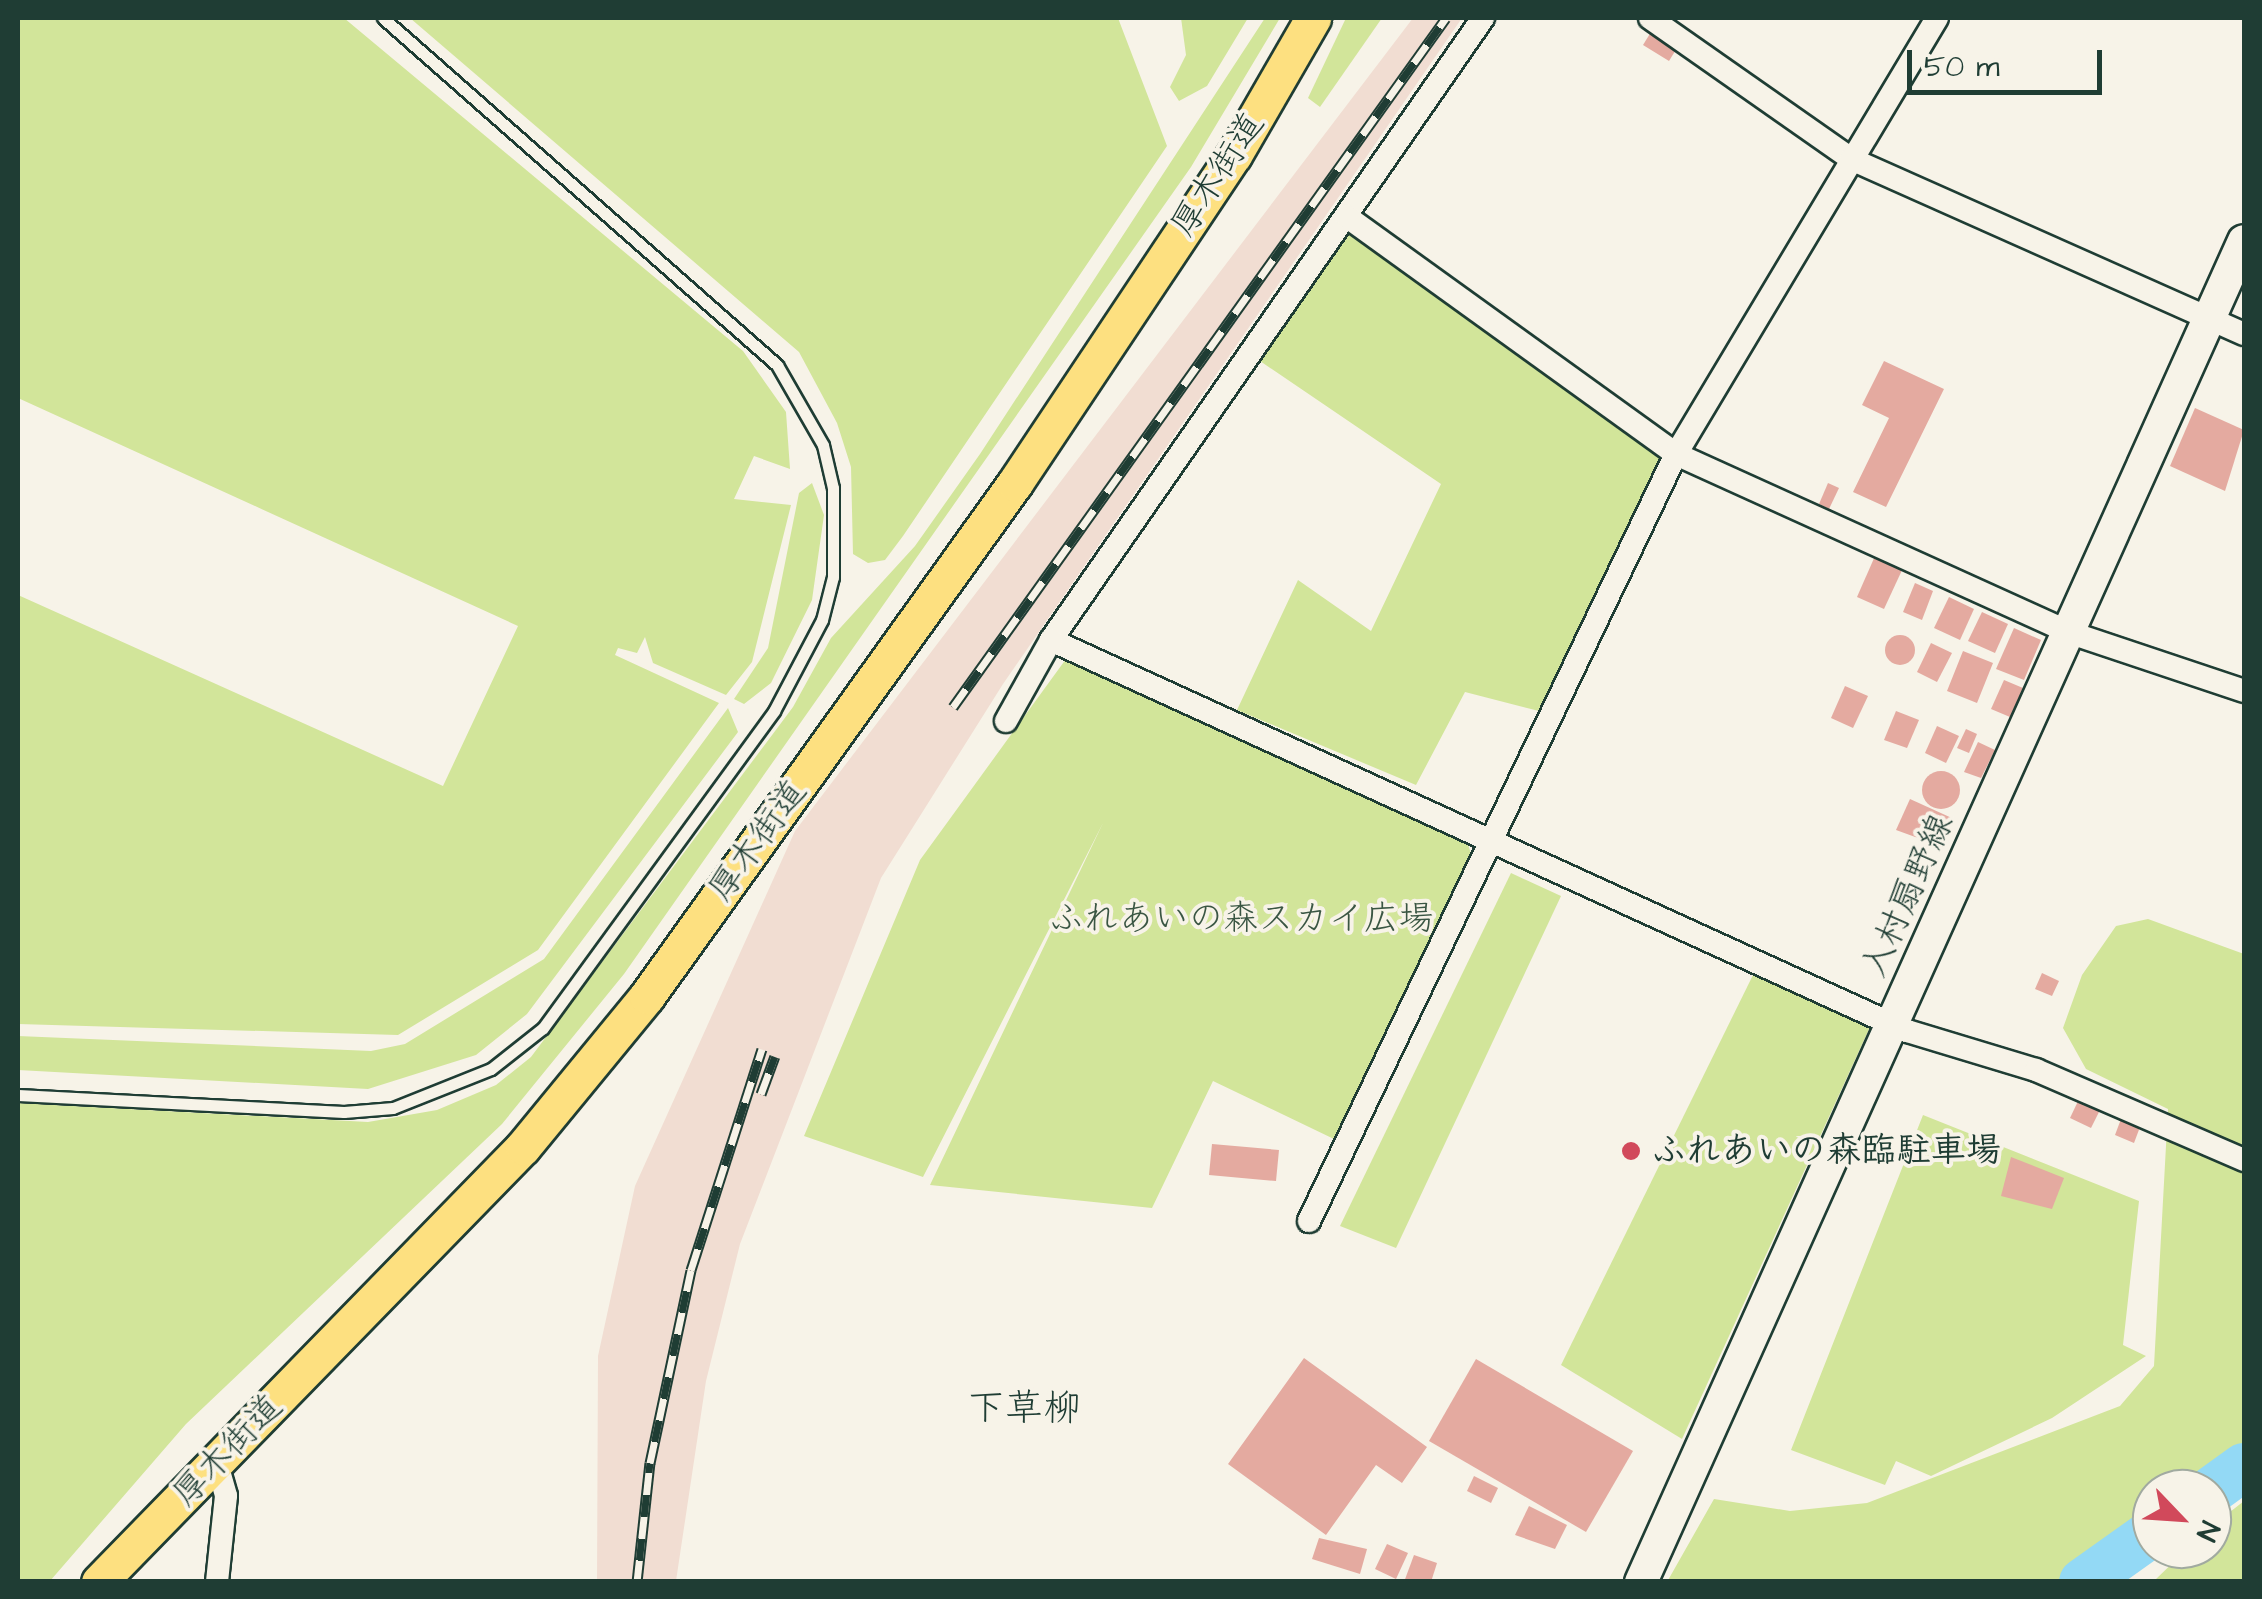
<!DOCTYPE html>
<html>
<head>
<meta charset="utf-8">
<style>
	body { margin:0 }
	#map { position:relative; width:2262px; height:1599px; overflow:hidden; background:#f7f3e8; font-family:"Architects Daughter","Klee One",sans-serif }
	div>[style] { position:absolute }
	.built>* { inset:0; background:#f1ddd2 }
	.green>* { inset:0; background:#d2e59a }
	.river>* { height:48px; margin:-24px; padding:0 24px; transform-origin:24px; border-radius:24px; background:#93d9f5 }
	.building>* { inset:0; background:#e4aaa0 }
	.round { border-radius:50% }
	.roads { filter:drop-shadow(2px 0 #1f3d34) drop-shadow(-2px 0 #1f3d34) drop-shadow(0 2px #1f3d34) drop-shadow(0 -2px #1f3d34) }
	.lane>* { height:11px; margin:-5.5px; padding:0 5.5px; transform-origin:5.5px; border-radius:5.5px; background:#f7f3e8 }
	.street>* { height:22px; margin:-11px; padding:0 11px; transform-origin:11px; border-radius:11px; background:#f7f3e8 }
	.secondary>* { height:32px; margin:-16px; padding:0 16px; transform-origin:16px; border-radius:16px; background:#f7f3e8 }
	.primary>* { height:35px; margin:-17.5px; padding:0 17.5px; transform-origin:17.5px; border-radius:17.5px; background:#fde080 }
	.rail>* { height:11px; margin-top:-5.5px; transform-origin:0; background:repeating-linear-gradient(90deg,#f7f3e8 0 22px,#1f3d34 0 44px); box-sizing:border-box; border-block:2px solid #1f3d34 }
	.dots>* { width:28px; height:28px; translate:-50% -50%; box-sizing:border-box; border:5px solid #f7f3e8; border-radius:50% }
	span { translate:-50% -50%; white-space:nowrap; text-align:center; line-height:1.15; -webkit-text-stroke:8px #f7f3e8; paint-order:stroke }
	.street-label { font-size:35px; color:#1f3d34 }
	.park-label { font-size:35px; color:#3a5643 }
	.poi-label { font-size:35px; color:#1f3d34; font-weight:700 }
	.left { translate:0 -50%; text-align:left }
	.neighbourhood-label { font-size:38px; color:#1f3d34 }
	.frame { position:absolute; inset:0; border:20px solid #1f3d34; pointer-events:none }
	.north { position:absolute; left:2132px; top:1469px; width:100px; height:100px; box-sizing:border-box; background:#f7f3e8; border:2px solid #a1aaa0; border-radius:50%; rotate:115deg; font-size:28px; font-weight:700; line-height:40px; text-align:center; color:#1f3d34 }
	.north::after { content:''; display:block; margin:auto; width:35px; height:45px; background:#d1495b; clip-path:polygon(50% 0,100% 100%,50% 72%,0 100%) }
	.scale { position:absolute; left:1907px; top:50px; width:195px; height:45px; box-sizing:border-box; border:5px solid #1f3d34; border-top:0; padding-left:12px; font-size:30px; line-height:35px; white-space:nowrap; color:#1f3d34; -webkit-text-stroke:8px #f7f3e8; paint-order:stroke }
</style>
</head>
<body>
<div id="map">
	<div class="built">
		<div style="clip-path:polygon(1413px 18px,1462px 18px,1003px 684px,881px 878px,740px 1244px,706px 1381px,676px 1581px,597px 1581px,598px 1356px,635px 1186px,795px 831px)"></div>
	</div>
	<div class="green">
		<div style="clip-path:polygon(18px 18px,344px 18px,743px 351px,786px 412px,790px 469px,754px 456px,734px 499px,791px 505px,752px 662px,726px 695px,653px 663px,645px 637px,637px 653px,618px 648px,615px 655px,719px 703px,538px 950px,398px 1035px,18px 1024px,18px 595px,443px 786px,518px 626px,18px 398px)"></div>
		<div style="clip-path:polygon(410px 18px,1118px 18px,1167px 146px,903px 536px,885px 560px,868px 563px,853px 554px,851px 467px,837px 423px,799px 352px)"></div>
		<div style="clip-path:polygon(1181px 18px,1248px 18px,1207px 86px,1179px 101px,1170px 87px,1186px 55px)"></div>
		<div style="clip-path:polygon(1265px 18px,1280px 18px,1191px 167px,624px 974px,502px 1124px,186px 1424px,50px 1581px,18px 1581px,18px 1103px,368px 1122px,437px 1110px,496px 1085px,531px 1057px,793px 707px,831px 638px,915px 546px,980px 454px)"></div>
		<div style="clip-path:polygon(1346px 18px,1382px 18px,1320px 107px,1308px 98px)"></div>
		<div style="clip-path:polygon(1348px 232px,1662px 455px,1543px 712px,1465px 692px,1416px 785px,1237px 710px,1298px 580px,1371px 631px,1441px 484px,1260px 361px)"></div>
		<div style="clip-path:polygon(812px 483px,824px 515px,812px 600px,771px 683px,744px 704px,734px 699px,768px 648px,799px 493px)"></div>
		<div style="clip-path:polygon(1066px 659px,1466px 838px,1473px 860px,1336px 1140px,1213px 1081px,1152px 1208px,930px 1185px,1103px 823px,923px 1177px,804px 1136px,920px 860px)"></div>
		<div style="clip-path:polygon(728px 708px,738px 732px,527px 1014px,476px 1055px,368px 1089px,18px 1070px,18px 1036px,371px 1051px,405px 1044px,544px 959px)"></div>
		<div style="clip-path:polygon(1511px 873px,1561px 896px,1396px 1248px,1340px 1226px)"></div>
		<div style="clip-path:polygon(2148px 919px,2244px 954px,2244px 1448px,2192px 1489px,2152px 1489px,2152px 1520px,2057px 1581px,1667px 1582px,1714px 1499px,1790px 1511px,1867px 1503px,2120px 1406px,2154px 1366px,2168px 1109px,2086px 1069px,2063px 1028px,2082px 975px,2116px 926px)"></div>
		<div style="clip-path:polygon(1753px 975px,1870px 1027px,1682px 1439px,1561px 1365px)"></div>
		<div style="clip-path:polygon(1923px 1115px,2139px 1201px,2123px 1345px,2146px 1356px,2052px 1418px,1931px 1476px,1896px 1461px,1885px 1485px,1791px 1450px)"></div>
		<div style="clip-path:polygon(2244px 1501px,2244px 1581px,2154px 1581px,2187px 1549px,2212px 1549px,2212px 1526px)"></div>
	</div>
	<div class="river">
		<div style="left:2212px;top:1490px;width:39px;rotate:-36deg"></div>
		<div style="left:2083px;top:1582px;width:85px;rotate:-35.4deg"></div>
	</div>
	<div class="building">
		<div style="clip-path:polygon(1651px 32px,1677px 48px,1669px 61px,1643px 45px)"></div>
		<div style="clip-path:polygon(1884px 361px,1944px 389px,1886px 507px,1853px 492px,1889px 418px,1862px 405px)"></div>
		<div style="clip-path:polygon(2195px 408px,2244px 430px,2225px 491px,2170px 466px)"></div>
		<div style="clip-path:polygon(1828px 483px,1839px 488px,1829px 509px,1819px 504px)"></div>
		<div style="clip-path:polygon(1875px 556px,1903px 568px,1884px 609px,1857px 597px)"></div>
		<div style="clip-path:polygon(1915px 583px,1933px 591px,1922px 620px,1903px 612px)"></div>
		<div style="clip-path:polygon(1949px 597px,1974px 609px,1960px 640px,1934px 628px)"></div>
		<div style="clip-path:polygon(1982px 612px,2008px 624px,1995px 653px,1968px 641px)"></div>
		<div style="clip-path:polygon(2014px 628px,2041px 640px,2024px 680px,1996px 669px)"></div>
		<div class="round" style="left:1885px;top:635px;width:30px;height:30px"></div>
		<div style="clip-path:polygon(1931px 643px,1952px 653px,1937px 682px,1917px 672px)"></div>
		<div style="clip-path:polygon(1963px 651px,1993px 663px,1977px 703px,1947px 691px)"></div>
		<div style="clip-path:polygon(2004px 680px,2023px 688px,2010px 717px,1991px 709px)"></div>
		<div style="clip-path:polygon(1845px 686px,1868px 696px,1853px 728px,1831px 718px)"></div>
		<div style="clip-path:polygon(1896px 711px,1919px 720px,1907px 748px,1884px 740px)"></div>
		<div style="clip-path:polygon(1937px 726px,1959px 736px,1946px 763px,1925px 753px)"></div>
		<div style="clip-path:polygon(1966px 729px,1977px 734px,1969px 753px,1957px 748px)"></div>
		<div style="clip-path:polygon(1978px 742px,1995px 750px,1981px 778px,1964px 772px)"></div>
		<div class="round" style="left:1922px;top:771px;width:38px;height:38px"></div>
		<div style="clip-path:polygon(1910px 799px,1954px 819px,1940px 846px,1896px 830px)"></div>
		<div style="clip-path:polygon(2042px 973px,2059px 981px,2052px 996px,2035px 989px)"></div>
		<div style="clip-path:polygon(2080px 1097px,2101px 1108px,2091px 1128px,2070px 1118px)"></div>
		<div style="clip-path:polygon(2121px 1119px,2140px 1127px,2134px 1143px,2115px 1135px)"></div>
		<div style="clip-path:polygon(1212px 1144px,1279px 1150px,1276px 1181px,1209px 1175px)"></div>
		<div style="clip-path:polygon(2011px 1157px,2064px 1178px,2052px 1209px,2001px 1196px)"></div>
		<div style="clip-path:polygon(1304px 1358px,1427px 1447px,1402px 1483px,1376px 1465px,1326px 1535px,1228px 1464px)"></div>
		<div style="clip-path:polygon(1476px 1359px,1633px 1451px,1586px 1532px,1429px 1441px)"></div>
		<div style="clip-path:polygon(1474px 1476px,1498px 1488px,1491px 1503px,1467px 1491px)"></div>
		<div style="clip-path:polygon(1529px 1506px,1567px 1525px,1555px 1549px,1515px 1535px)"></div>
		<div style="clip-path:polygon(1319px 1538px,1367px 1549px,1360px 1574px,1312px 1559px)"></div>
		<div style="clip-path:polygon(1387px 1544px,1408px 1553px,1396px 1579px,1375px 1569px)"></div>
		<div style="clip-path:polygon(1414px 1555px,1437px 1563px,1431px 1582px,1404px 1582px)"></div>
	</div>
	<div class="roads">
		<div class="lane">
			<div style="left:18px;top:1095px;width:326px;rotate:3deg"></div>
			<div style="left:344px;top:1112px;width:49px;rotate:-4.7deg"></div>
			<div style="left:393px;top:1108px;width:105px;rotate:-21.7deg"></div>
			<div style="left:491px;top:1069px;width:66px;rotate:-38.3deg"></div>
			<div style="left:543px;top:1028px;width:392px;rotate:-53.9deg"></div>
			<div style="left:774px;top:711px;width:103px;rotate:-62.2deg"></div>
			<div style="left:822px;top:620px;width:44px;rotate:-75.7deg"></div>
			<div style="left:833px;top:577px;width:89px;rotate:-90deg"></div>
			<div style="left:833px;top:488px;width:44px;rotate:-103.1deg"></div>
			<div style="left:823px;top:445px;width:92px;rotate:-119.9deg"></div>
			<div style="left:777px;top:365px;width:525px;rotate:-138.63deg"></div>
		</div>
		<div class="street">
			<div style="left:1483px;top:18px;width:757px;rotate:124.78deg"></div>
			<div style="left:1051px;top:640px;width:941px;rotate:24.55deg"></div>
			<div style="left:1907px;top:1031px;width:135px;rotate:16.8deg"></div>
			<div style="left:2036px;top:1070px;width:227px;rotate:23.4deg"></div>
			<div style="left:1650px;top:18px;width:246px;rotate:35deg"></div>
			<div style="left:1851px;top:159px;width:430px;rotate:24deg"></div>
			<div style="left:1346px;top:216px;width:407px;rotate:35.8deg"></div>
			<div style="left:1676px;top:454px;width:434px;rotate:24.4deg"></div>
			<div style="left:2071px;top:633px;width:182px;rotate:18.5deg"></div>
			<div style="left:1006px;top:721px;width:93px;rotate:-60.9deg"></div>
			<div style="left:1309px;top:1221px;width:850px;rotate:-64.43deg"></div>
			<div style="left:1676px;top:454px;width:508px;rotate:-59.09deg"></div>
			<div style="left:217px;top:1464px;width:33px;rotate:74deg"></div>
			<div style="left:226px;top:1496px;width:86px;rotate:96deg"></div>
		</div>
		<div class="secondary">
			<div style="left:1641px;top:1582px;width:1470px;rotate:-65.79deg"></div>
		</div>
		<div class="primary">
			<div style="left:99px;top:1582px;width:607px;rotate:-45.73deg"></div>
			<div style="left:523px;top:1147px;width:195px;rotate:-50.6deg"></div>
			<div style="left:647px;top:996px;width:631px;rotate:-54.35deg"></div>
			<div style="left:1015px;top:483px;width:394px;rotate:-56.3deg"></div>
			<div style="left:1234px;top:155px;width:158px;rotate:-60deg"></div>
		</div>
	</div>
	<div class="rail">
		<div style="left:953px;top:707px;width:847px;rotate:-54.42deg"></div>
		<div style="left:761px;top:1094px;width:40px;rotate:-69.8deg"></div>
		<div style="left:637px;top:1582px;width:120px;rotate:-83.8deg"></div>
		<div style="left:650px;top:1463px;width:197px;rotate:-78deg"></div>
		<div style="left:691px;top:1270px;width:232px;rotate:-72.2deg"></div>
	</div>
	<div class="dots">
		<div style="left:1631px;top:1151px;background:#d1495b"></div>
	</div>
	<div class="street-label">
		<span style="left:1218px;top:175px;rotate:-57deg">厚木街道</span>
		<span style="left:758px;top:841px;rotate:-54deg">厚木街道</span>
		<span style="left:1908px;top:896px;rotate:-66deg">入村扇野線</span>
		<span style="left:228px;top:1451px;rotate:-46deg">厚木街道</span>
	</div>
	<div class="park-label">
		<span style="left:1241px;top:919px">ふれあいの森スカイ広場</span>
	</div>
	<div class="poi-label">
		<span class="left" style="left:1651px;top:1151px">ふれあいの森臨駐車場</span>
	</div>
	<div class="neighbourhood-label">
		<span style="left:1024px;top:1410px">下草柳</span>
	</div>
	<div class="frame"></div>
	<div class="north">N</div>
	<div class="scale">50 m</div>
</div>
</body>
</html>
